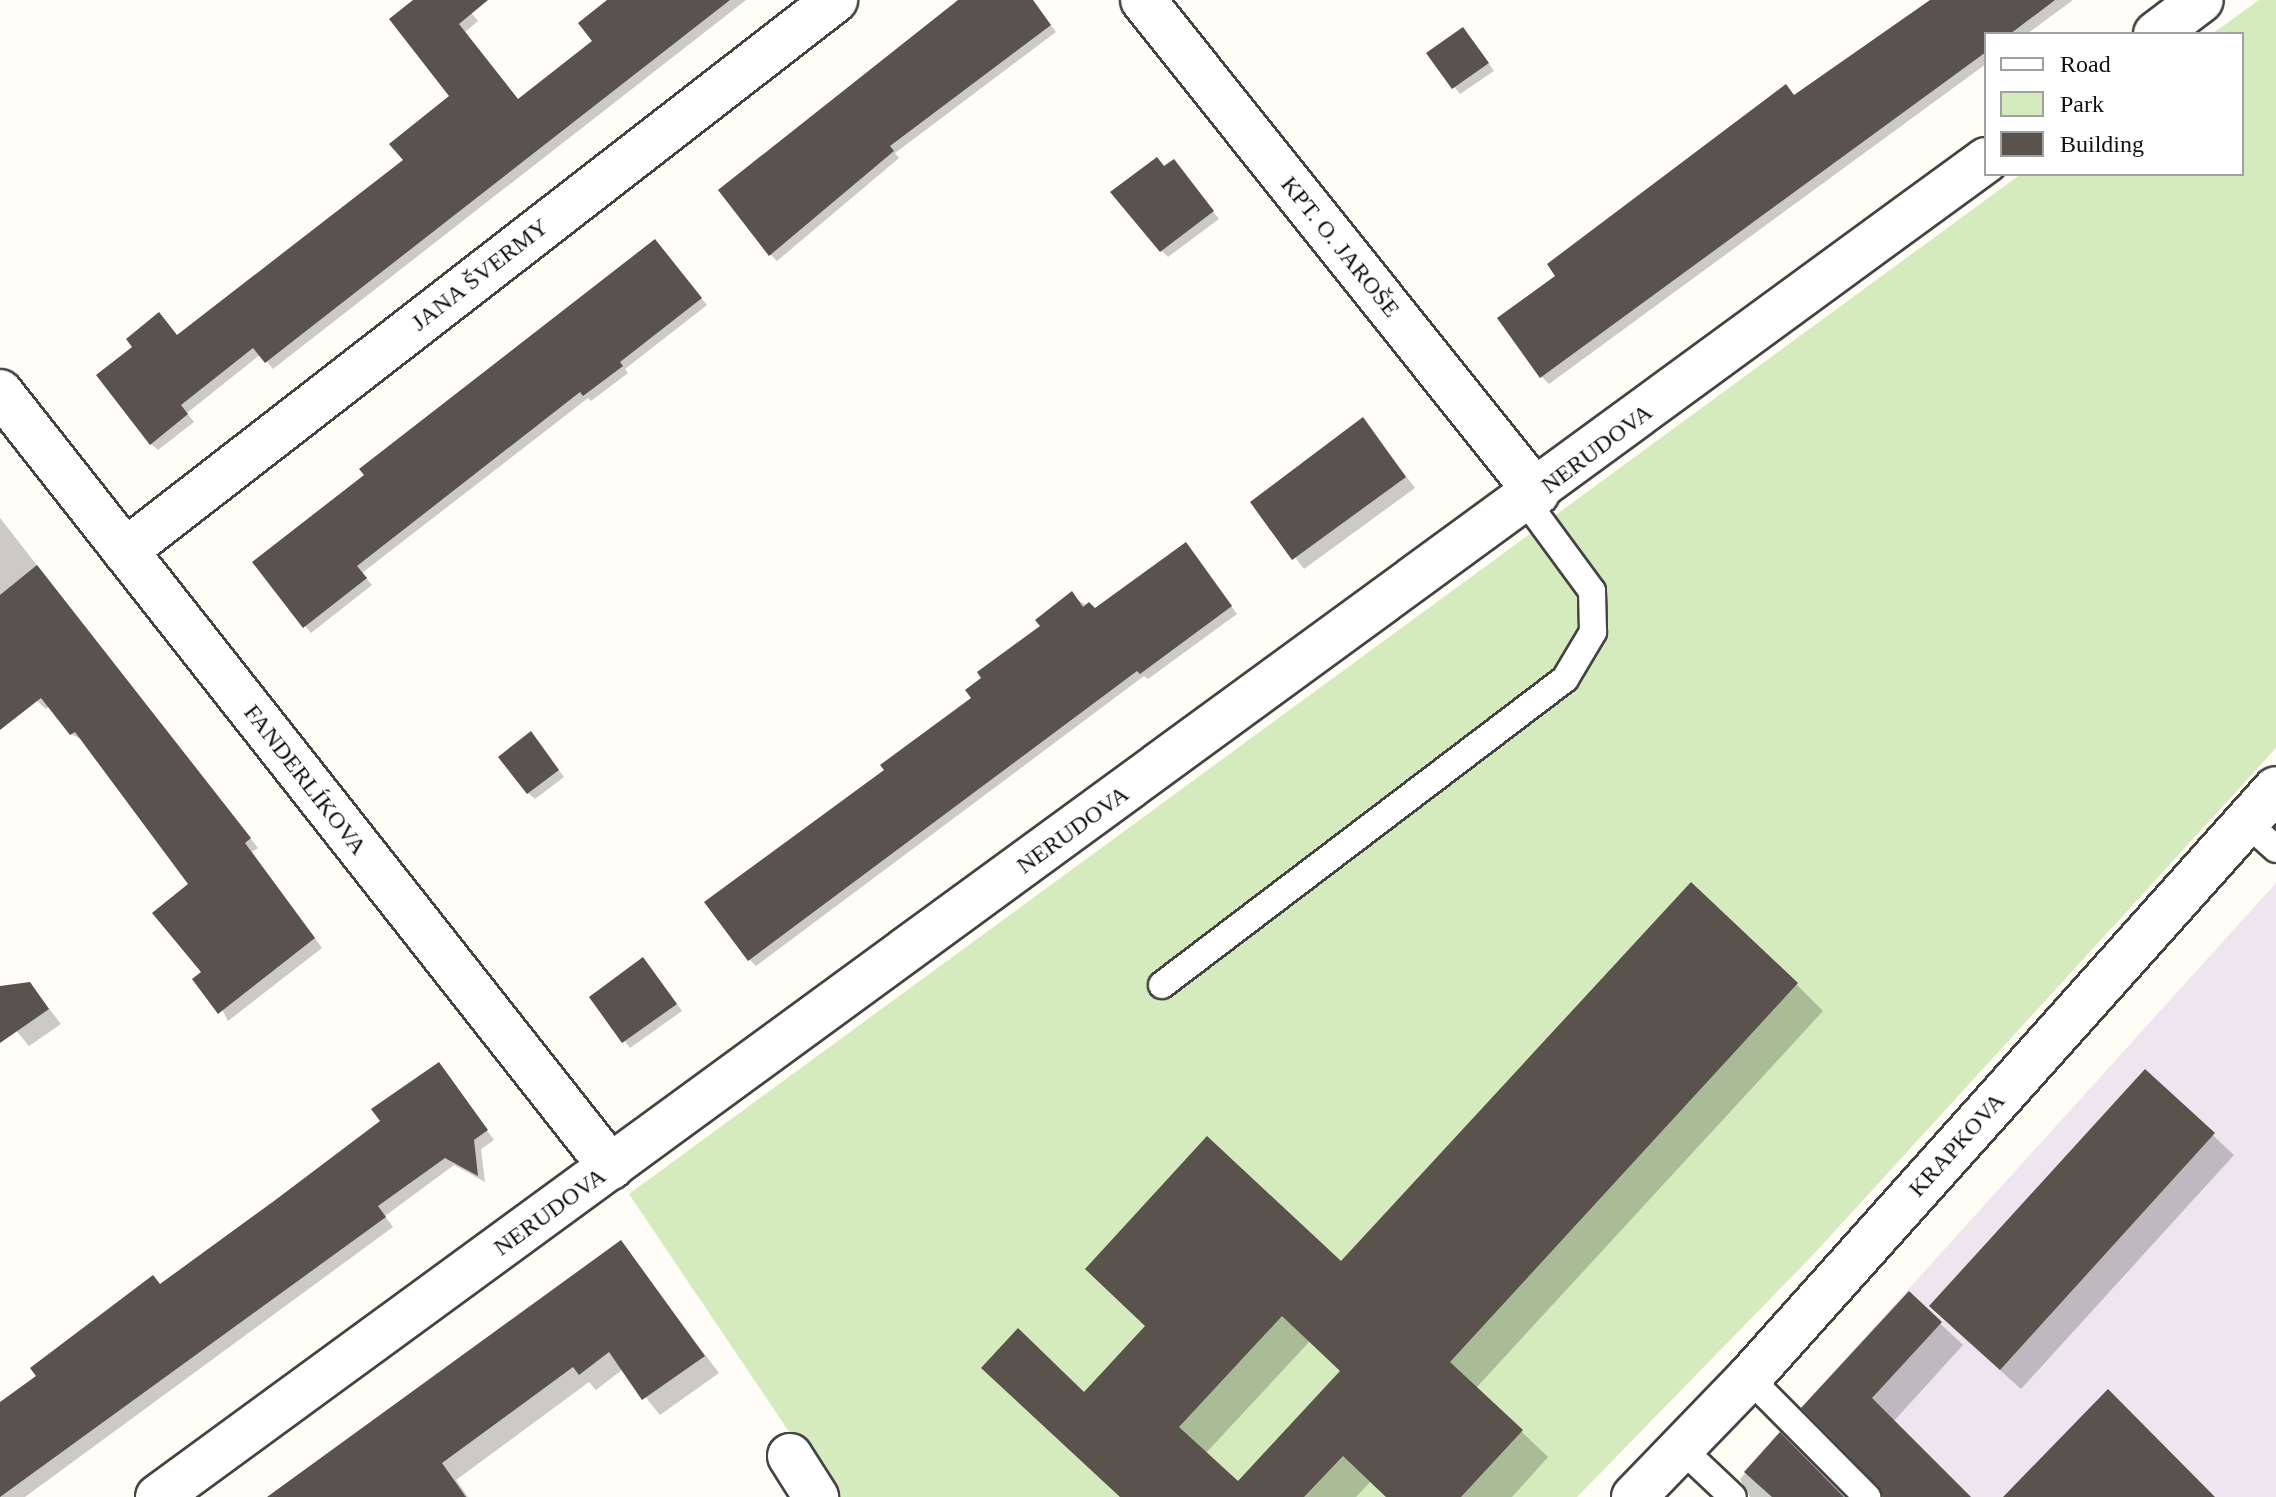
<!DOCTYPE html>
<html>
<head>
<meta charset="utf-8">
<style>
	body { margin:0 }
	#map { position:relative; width:2276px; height:1497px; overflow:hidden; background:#fffdf5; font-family:"Times New Roman",serif }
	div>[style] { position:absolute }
	.industrial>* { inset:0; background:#eee6ef }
	.green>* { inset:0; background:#d5ebbd }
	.shadow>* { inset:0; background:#0003 }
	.building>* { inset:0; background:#5a524d }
	.roads { filter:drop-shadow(2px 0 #444) drop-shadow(-2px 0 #444) drop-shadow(0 2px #444) drop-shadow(0 -2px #444) }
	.service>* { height:26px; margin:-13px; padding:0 13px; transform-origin:13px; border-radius:13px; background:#fff }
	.minor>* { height:44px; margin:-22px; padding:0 22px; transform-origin:22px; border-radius:22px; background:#fff }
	span { translate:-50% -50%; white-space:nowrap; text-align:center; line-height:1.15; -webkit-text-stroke:8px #fff; paint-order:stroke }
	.street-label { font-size:24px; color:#111 }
	.legend { position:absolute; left:1984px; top:32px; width:260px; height:144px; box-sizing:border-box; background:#fff; border:2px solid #a0a0a0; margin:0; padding:10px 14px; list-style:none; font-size:24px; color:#111 }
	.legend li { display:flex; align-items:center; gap:16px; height:40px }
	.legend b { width:40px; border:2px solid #a0a0a0 }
</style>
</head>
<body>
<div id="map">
	<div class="industrial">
		<div style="clip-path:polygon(2276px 883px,2276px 1497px,1830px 1497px,1770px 1442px)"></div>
	</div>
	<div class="green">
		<div style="clip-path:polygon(2259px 0,2276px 0,2276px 748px,1812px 1256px,1577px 1497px,833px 1497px,629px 1194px,2021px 174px,2242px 174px,2242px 34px,2212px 34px)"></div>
	</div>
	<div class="shadow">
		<div style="clip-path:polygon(416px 0,461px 0,478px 21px,465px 32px,519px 101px,595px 41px,610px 0,746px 0,273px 369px,261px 354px,187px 413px,194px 422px,158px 450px,151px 444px,178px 337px,406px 161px,452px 96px)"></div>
		<div style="clip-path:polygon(963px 0,1031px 0,1056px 32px,895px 153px,899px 158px,777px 261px,770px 254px)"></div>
		<div style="clip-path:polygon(1932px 0,2073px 0,2027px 34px,1986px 34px,1986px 64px,1549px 384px,1542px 377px,1500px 318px,1558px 276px,1549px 264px,1785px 86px,1795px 97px)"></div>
		<div style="clip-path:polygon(1469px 36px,1494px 71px,1460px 94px,1429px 54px)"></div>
		<div style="clip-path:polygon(1165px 168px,1180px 168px,1219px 219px,1168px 257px,1161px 250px)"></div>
		<div style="clip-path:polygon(661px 248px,707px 305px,625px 369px,628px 373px,591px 401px,588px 398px,362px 573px,372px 585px,311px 633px,305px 626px,367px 475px)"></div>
		<div style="clip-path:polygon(1363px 420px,1415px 488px,1304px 569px,1252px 502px)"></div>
		<div style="clip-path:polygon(0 518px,258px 848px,252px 852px,322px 948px,228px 1021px,204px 973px,191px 885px,83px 740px,71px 734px,50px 706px,46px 709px,37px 701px,0 655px)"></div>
		<div style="clip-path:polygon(1192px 551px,1237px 614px,1148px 679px,1144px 676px,756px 966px,750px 960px,706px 902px,887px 771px,974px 699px,1078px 600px,1095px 611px)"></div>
		<div style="clip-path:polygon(537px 741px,564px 777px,535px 799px,528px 793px)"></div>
		<div style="clip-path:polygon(649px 966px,682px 1011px,630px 1048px,592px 998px)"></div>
		<div style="clip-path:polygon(30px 984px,61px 1024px,29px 1046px,0 1011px,0 988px)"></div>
		<div style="clip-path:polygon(evenodd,1796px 984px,1823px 1011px,1476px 1388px,1548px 1457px,1512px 1497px,1387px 1497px,1371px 1481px,1356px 1497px,1121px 1497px,1085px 1395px,1341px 1263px,1796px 984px,1310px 1341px,1342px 1372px,1238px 1484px,1205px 1454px,1310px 1341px)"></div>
		<div style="clip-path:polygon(439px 1065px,494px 1140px,481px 1149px,485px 1182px,454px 1165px,385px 1216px,393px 1227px,25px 1497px,0 1497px,0 1405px,383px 1122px)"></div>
		<div style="clip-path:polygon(2145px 1072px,2234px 1155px,2021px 1389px,1952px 1327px)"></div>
		<div style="clip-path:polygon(620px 1243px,719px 1373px,660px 1415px,623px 1369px,596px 1390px,589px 1382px,456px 1480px,468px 1497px,271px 1497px)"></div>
		<div style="clip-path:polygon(1909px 1294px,1963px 1345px,1893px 1422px,1968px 1497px,1884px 1497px,1880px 1485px,1804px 1408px)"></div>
		<div style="clip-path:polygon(1780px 1435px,1842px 1497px,1750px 1497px,1740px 1479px)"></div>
	</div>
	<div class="building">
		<div style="clip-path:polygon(413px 0,488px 0,459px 24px,518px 99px,592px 41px,578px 23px,607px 0,730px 0,265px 363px,253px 348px,181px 405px,188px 414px,150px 445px,96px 375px,132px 347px,126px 339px,159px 312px,177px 335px,403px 160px,389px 144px,449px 96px,389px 19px)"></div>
		<div style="clip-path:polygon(958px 0,1033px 0,1051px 25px,890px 146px,894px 151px,769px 256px,718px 190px)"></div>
		<div style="clip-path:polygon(1930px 0,2055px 0,2010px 34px,1986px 34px,1986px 52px,1540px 378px,1497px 318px,1555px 276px,1547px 264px,1786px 84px,1794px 95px)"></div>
		<div style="clip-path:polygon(1463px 27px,1489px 63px,1452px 89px,1426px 53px)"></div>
		<div style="clip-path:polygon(1157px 157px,1164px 166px,1174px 159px,1214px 211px,1160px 252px,1110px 192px)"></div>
		<div style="clip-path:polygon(655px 239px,702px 298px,620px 362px,623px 366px,583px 396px,580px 392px,357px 566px,367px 578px,303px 628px,252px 562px,364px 475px,359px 469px)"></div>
		<div style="clip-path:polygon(1363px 417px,1406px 477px,1292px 560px,1250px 502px)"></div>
		<div style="clip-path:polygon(1186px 542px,1232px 606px,1140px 674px,1137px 671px,748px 961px,704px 902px,884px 770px,880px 765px,971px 698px,965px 690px,981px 678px,977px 672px,1040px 626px,1035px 620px,1072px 591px,1083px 607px,1089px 602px,1095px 608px)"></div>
		<div style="clip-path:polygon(37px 565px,251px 838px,245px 843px,315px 938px,218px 1014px,192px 979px,201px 972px,152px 913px,188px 884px,75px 732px,70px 735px,41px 698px,0 730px,0 595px)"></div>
		<div style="clip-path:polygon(531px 731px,559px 770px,527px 794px,498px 757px)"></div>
		<div style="clip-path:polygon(evenodd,1691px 882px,1798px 983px,1450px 1362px,1523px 1430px,1461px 1497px,1386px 1497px,1343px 1456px,1304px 1497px,1120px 1497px,981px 1368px,1018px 1328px,1084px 1392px,1145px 1326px,1085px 1269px,1207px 1136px,1341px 1261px,1691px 882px,1282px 1316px,1340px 1371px,1238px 1481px,1179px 1427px,1282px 1316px)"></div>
		<div style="clip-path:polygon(643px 957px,677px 1004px,622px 1043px,589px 997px)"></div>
		<div style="clip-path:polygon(30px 982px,49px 1009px,0 1043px,0 986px)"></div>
		<div style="clip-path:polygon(439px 1062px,488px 1130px,474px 1140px,478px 1176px,445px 1158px,378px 1206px,386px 1217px,0 1497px,0 1402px,36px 1376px,30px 1368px,153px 1275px,160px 1284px,274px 1201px,380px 1121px,371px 1109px)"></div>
		<div style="clip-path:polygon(2145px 1069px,2215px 1133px,2000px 1370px,1929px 1306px)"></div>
		<div style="clip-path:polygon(621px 1240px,705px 1356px,642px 1400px,609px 1352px,579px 1375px,573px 1367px,442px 1463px,466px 1497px,267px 1497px)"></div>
		<div style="clip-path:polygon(1909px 1291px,1942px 1322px,1872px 1398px,1971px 1497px,1883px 1497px,1878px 1486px,1801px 1408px)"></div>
		<div style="clip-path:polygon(2108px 1389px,2215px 1497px,2003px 1497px)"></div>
		<div style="clip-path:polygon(1780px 1432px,1844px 1497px,1772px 1497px,1744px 1472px)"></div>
	</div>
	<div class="roads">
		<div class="service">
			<div style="left:2246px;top:822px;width:40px;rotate:42deg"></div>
			<div style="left:1162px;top:985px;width:506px;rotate:-37.21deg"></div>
			<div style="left:1565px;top:679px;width:55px;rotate:-59.2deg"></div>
			<div style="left:1593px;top:632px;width:41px;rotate:-91.4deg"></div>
			<div style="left:1592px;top:591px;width:112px;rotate:-126.3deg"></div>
			<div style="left:1749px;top:1378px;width:168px;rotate:45.2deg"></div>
			<div style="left:1681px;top:1448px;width:71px;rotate:43.3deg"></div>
		</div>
		<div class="minor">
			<div style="left:1143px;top:0;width:631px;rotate:51.37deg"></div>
			<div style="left:2156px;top:34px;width:56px;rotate:-37.1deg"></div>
			<div style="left:0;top:392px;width:987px;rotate:51.75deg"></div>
			<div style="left:125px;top:551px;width:899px;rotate:-37.81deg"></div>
			<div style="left:790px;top:1456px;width:49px;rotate:57.6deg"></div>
			<div style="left:158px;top:1497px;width:2265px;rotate:-36.18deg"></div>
			<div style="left:1634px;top:1497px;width:165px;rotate:-46deg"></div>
			<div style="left:1749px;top:1378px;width:790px;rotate:-48.18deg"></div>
		</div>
	</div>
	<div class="street-label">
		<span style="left:1340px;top:247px;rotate:51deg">KPT. O. JAROŠE</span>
		<span style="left:480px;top:275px;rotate:-38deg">JANA ŠVERMY</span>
		<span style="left:1597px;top:449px;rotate:-37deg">NERUDOVA</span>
		<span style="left:305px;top:780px;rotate:52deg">FANDERLÍKOVA</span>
		<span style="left:1073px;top:830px;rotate:-36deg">NERUDOVA</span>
		<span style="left:1957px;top:1145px;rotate:-48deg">KRAPKOVA</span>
		<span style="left:550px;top:1212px;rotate:-36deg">NERUDOVA</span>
	</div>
	<ul class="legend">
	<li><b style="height:10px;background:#fff"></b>Road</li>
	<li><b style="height:22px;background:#d5ebbd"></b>Park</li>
	<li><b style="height:22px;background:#5a524d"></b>Building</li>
	</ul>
</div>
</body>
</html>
